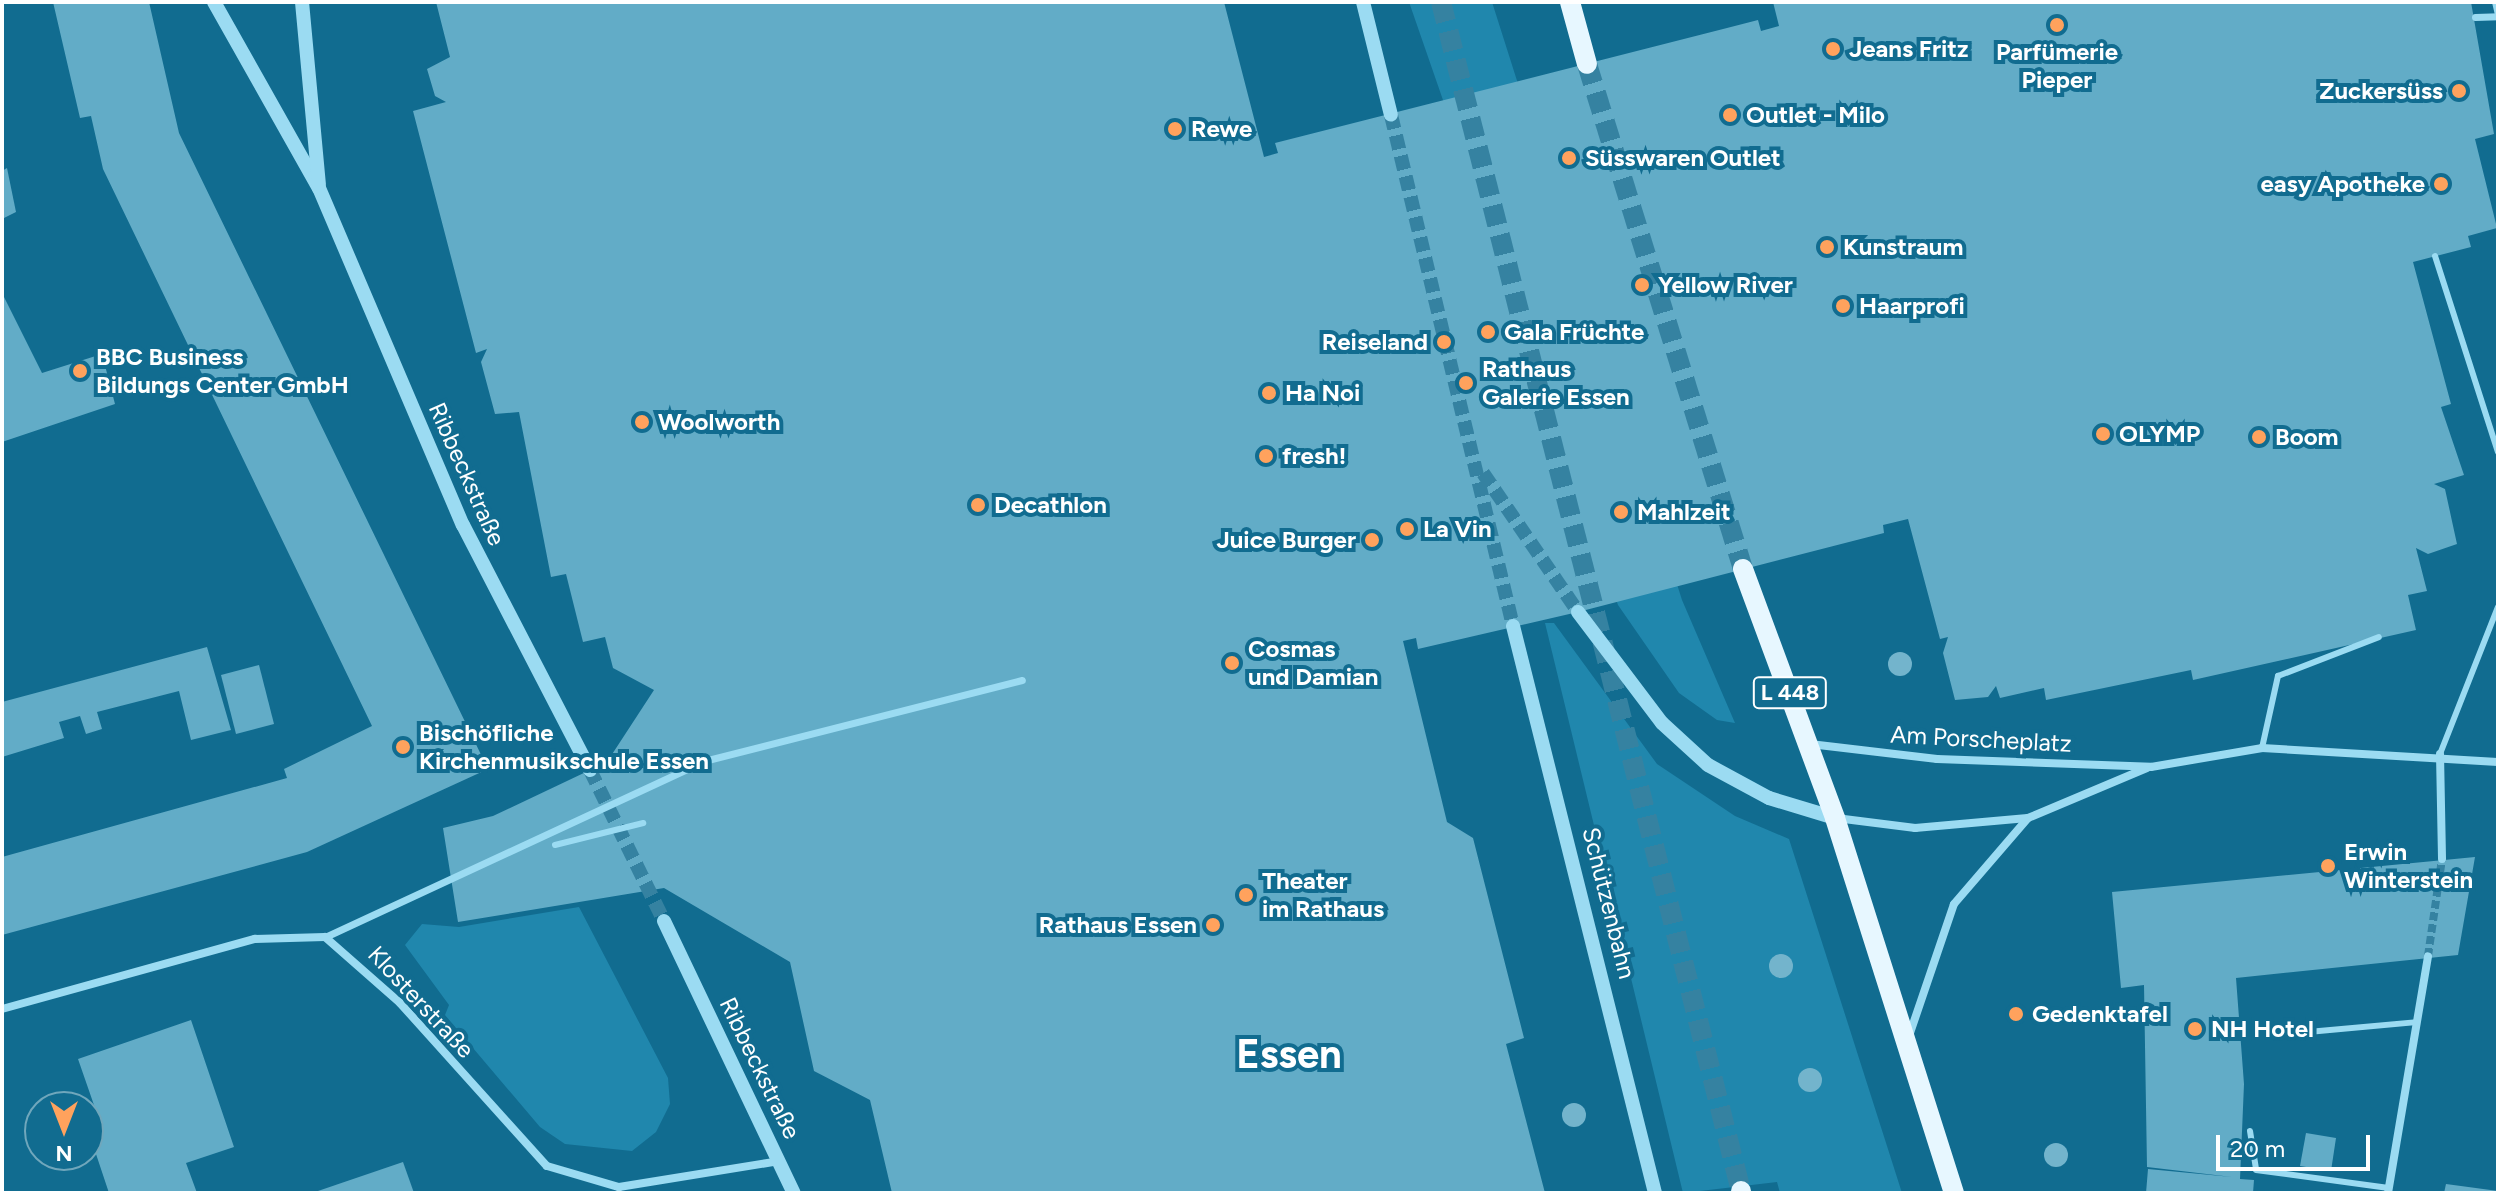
<!DOCTYPE html>
<html>
<head>
<meta charset="utf-8">
<style>
	body { margin:0 }
	#map { position:relative; width:2500px; height:1195px; overflow:hidden; background:#116c90; font-family:Figtree,sans-serif }
	div>[style] { position:absolute }
	.green>* { inset:0; background:#2087ad }
	.building>* { inset:0; background:#62acc7 }
	.minor-tunnel>* { height:8px; margin-top:-4px; transform-origin:0; background:repeating-linear-gradient(90deg,#3582a1 0 8px,transparent 0 12px) }
	.tertiary-tunnel>* { height:14px; margin-top:-7px; transform-origin:0; background:repeating-linear-gradient(90deg,#3582a1 0 14px,transparent 0 21px) }
	.primary-tunnel>* { height:20px; margin-top:-10px; transform-origin:0; background:repeating-linear-gradient(90deg,#3582a1 0 20px,transparent 0 30px) }
	.service>* { height:6px; margin:-3px; padding:0 3px; transform-origin:3px; border-radius:3px; background:#9bdbf2 }
	.pedestrian>* { height:7px; margin:-3.5px; padding:0 3.5px; transform-origin:3.5px; border-radius:3.5px; background:#9bdbf2 }
	.minor>* { height:8px; margin:-4px; padding:0 4px; transform-origin:4px; border-radius:4px; background:#9bdbf2 }
	.tertiary>* { height:14px; margin:-7px; padding:0 7px; transform-origin:7px; border-radius:7px; background:#9bdbf2 }
	.primary>* { height:20px; margin:-10px; padding:0 10px; transform-origin:10px; border-radius:10px; background:#e7f7ff }
	.trees>* { width:24px; height:24px; margin:-12px; border-radius:50%; background:#73b4cc }
	.dots>* { width:22px; height:22px; translate:-50% -50%; box-sizing:border-box; border:4px solid #116c90; border-radius:50% }
	span { translate:-50% -50%; white-space:nowrap; text-align:center; line-height:1.15; -webkit-text-stroke:8px #116c90; paint-order:stroke }
	.shield-label span { padding:2px 6px; background:#116c90; border:2px solid; border-radius:6px; -webkit-text-stroke-width:0 }
	.shield-label { font-size:22px; color:#fff; font-weight:700 }
	.poi-label { font-size:24px; color:#fff; font-weight:700 }
	.left { translate:0 -50%; text-align:left }
	.right { translate:-100% -50%; text-align:right }
	.street-label { font-size:24px; color:#fff }
	.town-label { font-size:40px; color:#fff; font-weight:700 }
	.frame { position:absolute; inset:0; border:4px solid #fff; pointer-events:none }
	.north { position:absolute; left:24px; top:1091px; width:80px; height:80px; box-sizing:border-box; background:#116c90; border:2px solid #70a7bc; border-radius:50%; rotate:180deg; font-size:22px; font-weight:700; line-height:32px; text-align:center; color:#fff }
	.north::after { content:''; display:block; margin:auto; width:28px; height:36px; background:#ffa25d; clip-path:polygon(50% 0,100% 100%,50% 72%,0 100%) }
	.scale { position:absolute; left:2216px; top:1135px; width:154px; height:36px; box-sizing:border-box; border:4px solid #fff; border-top:0; padding-left:10px; font-size:24px; line-height:28px; white-space:nowrap; color:#fff; -webkit-text-stroke:6px #116c90; paint-order:stroke }
</style>
</head>
<body>
<div id="map">
	<div class="green">
		<div style="clip-path:polygon(1409px 2px,1492px 2px,1682px 600px,1735px 723px,1717px 720px,1679px 693px,1618px 605px)"></div>
		<div style="clip-path:polygon(1545px 623px,1554px 623px,1657px 764px,1735px 816px,1789px 839px,1902px 1193px,1780px 1193px,1777px 1182px,1683px 1193px)"></div>
		<div style="clip-path:polygon(579px 907px,668px 1078px,670px 1104px,656px 1132px,632px 1151px,565px 1144px,540px 1127px,445px 1015px,449px 1005px,405px 945px,422px 924px,459px 927px)"></div>
	</div>
	<div class="building">
		<div style="clip-path:polygon(53px 2px,149px 2px,179px 133px,488px 769px,307px 852px,2px 935px,2px 857px,287px 778px,284px 769px,372px 726px,103px 169px,91px 116px,80px 118px)"></div>
		<div style="clip-path:polygon(436px 2px,1224px 2px,1264px 157px,1278px 153px,1275px 143px,1727px 28px,1758px 20px,1761px 31px,1779px 26px,1773px 2px,2471px 2px,2494px 134px,2475px 139px,2497px 228px,2468px 236px,2471px 247px,2413px 262px,2451px 404px,2441px 407px,2464px 475px,2434px 484px,2445px 489px,2457px 544px,2428px 554px,2416px 548px,2427px 591px,2408px 595px,2416px 630px,2193px 680px,2191px 670px,2046px 700px,2044px 688px,2000px 698px,1996px 686px,1988px 697px,1955px 700px,1943px 653px,1948px 637px,1940px 639px,1908px 519px,1883px 525px,1884px 533px,1578px 612px,1418px 649px,1416px 638px,1403px 641px,1447px 822px,1473px 838px,1524px 1038px,1506px 1044px,1545px 1193px,892px 1193px,870px 1100px,814px 1071px,790px 962px,664px 888px,458px 922px,443px 828px,493px 816px,607px 762px,654px 690px,613px 668px,605px 637px,583px 642px,566px 574px,551px 577px,519px 412px,495px 414px,481px 362px,487px 349px,476px 353px,413px 111px,446px 102px,435px 96px,427px 69px,450px 57px)"></div>
		<div style="clip-path:polygon(7px 168px,16px 212px,2px 219px,2px 171px)"></div>
		<div style="clip-path:polygon(2px 293px,42px 373px,102px 354px,115px 404px,2px 442px)"></div>
		<div style="clip-path:polygon(207px 647px,231px 730px,191px 740px,179px 691px,97px 712px,102px 729px,86px 734px,80px 716px,59px 722px,64px 738px,2px 757px,2px 702px)"></div>
		<div style="clip-path:polygon(259px 665px,274px 724px,236px 734px,221px 675px)"></div>
		<div style="clip-path:polygon(2475px 857px,2458px 955px,2236px 978px,2244px 1084px,2240px 1179px,2254px 1180px,2253px 1193px,2146px 1193px,2148px 1169px,2232px 1177px,2147px 1167px,2144px 985px,2121px 988px,2112px 892px)"></div>
		<div style="clip-path:polygon(191px 1020px,234px 1147px,186px 1163px,197px 1193px,109px 1193px,88px 1130px,88px 1110px,95px 1108px,78px 1059px)"></div>
		<div style="clip-path:polygon(2306px 1133px,2336px 1138px,2331px 1171px,2300px 1166px)"></div>
		<div style="clip-path:polygon(403px 1162px,414px 1193px,315px 1193px,315px 1192px)"></div>
		<div style="clip-path:polygon(2446px 1184px,2498px 1191px,2498px 1193px,2444px 1193px)"></div>
	</div>
	<div class="minor-tunnel">
		<div style="left:2428px;top:956px;width:98px;rotate:-81.8deg"></div>
	</div>
	<div class="tertiary-tunnel">
		<div style="left:1391px;top:115px;width:525px;rotate:76.57deg"></div>
		<div style="left:1483px;top:473px;width:168px;rotate:55.6deg"></div>
		<div style="left:590px;top:770px;width:168px;rotate:63.9deg"></div>
	</div>
	<div class="primary-tunnel">
		<div style="left:1441px;top:2px;width:1226px;rotate:75.84deg"></div>
		<div style="left:1587px;top:64px;width:529px;rotate:72.83deg"></div>
	</div>
	<div class="service">
		<div style="left:2495px;top:2px;width:13px;rotate:77deg"></div>
		<div style="left:2435px;top:256px;width:206px;rotate:72.2deg"></div>
		<div style="left:2262px;top:748px;width:74px;rotate:-77.5deg"></div>
		<div style="left:2278px;top:676px;width:108px;rotate:-21.1deg"></div>
		<div style="left:2440px;top:754px;width:158px;rotate:-68.5deg"></div>
		<div style="left:555px;top:845px;width:91px;rotate:-14deg"></div>
		<div style="left:2308px;top:1032px;width:109px;rotate:-5.2deg"></div>
		<div style="left:2250px;top:1131px;width:39px;rotate:81deg"></div>
		<div style="left:2256px;top:1170px;width:134px;rotate:7.7deg"></div>
	</div>
	<div class="pedestrian">
		<div style="left:2475px;top:17px;width:23px;rotate:-2deg"></div>
		<div style="left:325px;top:937px;width:418px;rotate:-24.9deg"></div>
		<div style="left:704px;top:761px;width:328px;rotate:-14.3deg"></div>
	</div>
	<div class="minor">
		<div style="left:1810px;top:744px;width:128px;rotate:6.7deg"></div>
		<div style="left:1937px;top:759px;width:214px;rotate:2.1deg"></div>
		<div style="left:2151px;top:767px;width:113px;rotate:-9.7deg"></div>
		<div style="left:2262px;top:748px;width:236px;rotate:3.4deg"></div>
		<div style="left:2440px;top:754px;width:105px;rotate:88.9deg"></div>
		<div style="left:1836px;top:818px;width:80px;rotate:7.2deg"></div>
		<div style="left:1915px;top:828px;width:113px;rotate:-5.1deg"></div>
		<div style="left:2028px;top:818px;width:129px;rotate:-22.8deg"></div>
		<div style="left:2px;top:1009px;width:263px;rotate:-15.5deg"></div>
		<div style="left:255px;top:939px;width:70px;rotate:-1.6deg"></div>
		<div style="left:325px;top:937px;width:100px;rotate:41.3deg"></div>
		<div style="left:400px;top:1003px;width:219px;rotate:48deg"></div>
		<div style="left:547px;top:1166px;width:75px;rotate:16.3deg"></div>
		<div style="left:619px;top:1187px;width:162px;rotate:-9.2deg"></div>
		<div style="left:1909px;top:1036px;width:139px;rotate:-71.2deg"></div>
		<div style="left:1954px;top:904px;width:113px;rotate:-49.3deg"></div>
		<div style="left:2388px;top:1193px;width:240px;rotate:-80.4deg"></div>
	</div>
	<div class="tertiary">
		<div style="left:214px;top:2px;width:214px;rotate:60.6deg"></div>
		<div style="left:319px;top:188px;width:366px;rotate:66.9deg"></div>
		<div style="left:463px;top:525px;width:276px;rotate:62.6deg"></div>
		<div style="left:302px;top:2px;width:183px;rotate:84.7deg"></div>
		<div style="left:1363px;top:2px;width:116px;rotate:76.1deg"></div>
		<div style="left:1578px;top:612px;width:139px;rotate:52.9deg"></div>
		<div style="left:1662px;top:723px;width:62px;rotate:42.4deg"></div>
		<div style="left:1708px;top:765px;width:69px;rotate:28.4deg"></div>
		<div style="left:1769px;top:798px;width:69px;rotate:16.9deg"></div>
		<div style="left:1513px;top:626px;width:585px;rotate:75.94deg"></div>
		<div style="left:664px;top:921px;width:301px;rotate:64.5deg"></div>
	</div>
	<div class="primary">
		<div style="left:1570px;top:2px;width:64px;rotate:74.7deg"></div>
		<div style="left:1743px;top:569px;width:265px;rotate:69.7deg"></div>
		<div style="left:1835px;top:818px;width:393px;rotate:72.4deg"></div>
		<div style="left:1741px;top:1191px;width:2px;rotate:90deg"></div>
	</div>
	<div class="trees">
		<div style="left:1900px;top:664px"></div>
		<div style="left:1781px;top:966px"></div>
		<div style="left:1810px;top:1080px"></div>
		<div style="left:1574px;top:1115px"></div>
		<div style="left:2056px;top:1155px"></div>
	</div>
	<div class="dots">
		<div style="left:2057px;top:25px;background:#ffa25d"></div>
		<div style="left:1833px;top:49px;background:#ffa25d"></div>
		<div style="left:2459px;top:91px;background:#ffa25d"></div>
		<div style="left:1730px;top:115px;background:#ffa25d"></div>
		<div style="left:1175px;top:129px;background:#ffa25d"></div>
		<div style="left:1569px;top:158px;background:#ffa25d"></div>
		<div style="left:2441px;top:184px;background:#ffa25d"></div>
		<div style="left:1827px;top:247px;background:#ffa25d"></div>
		<div style="left:1642px;top:285px;background:#ffa25d"></div>
		<div style="left:1843px;top:306px;background:#ffa25d"></div>
		<div style="left:1488px;top:332px;background:#ffa25d"></div>
		<div style="left:1444px;top:342px;background:#ffa25d"></div>
		<div style="left:80px;top:371px;background:#ffa25d"></div>
		<div style="left:1466px;top:383px;background:#ffa25d"></div>
		<div style="left:1269px;top:393px;background:#ffa25d"></div>
		<div style="left:642px;top:422px;background:#ffa25d"></div>
		<div style="left:2103px;top:434px;background:#ffa25d"></div>
		<div style="left:2259px;top:437px;background:#ffa25d"></div>
		<div style="left:1266px;top:456px;background:#ffa25d"></div>
		<div style="left:978px;top:505px;background:#ffa25d"></div>
		<div style="left:1621px;top:512px;background:#ffa25d"></div>
		<div style="left:1407px;top:529px;background:#ffa25d"></div>
		<div style="left:1372px;top:540px;background:#ffa25d"></div>
		<div style="left:1232px;top:663px;background:#ffa25d"></div>
		<div style="left:403px;top:747px;background:#ffa25d"></div>
		<div style="left:2328px;top:866px;background:#ffa25d"></div>
		<div style="left:1246px;top:895px;background:#ffa25d"></div>
		<div style="left:1213px;top:925px;background:#ffa25d"></div>
		<div style="left:2016px;top:1014px;background:#ffa25d"></div>
		<div style="left:2195px;top:1029px;background:#ffa25d"></div>
	</div>
	<div class="shield-label">
		<span style="left:1790px;top:693px">L 448</span>
	</div>
	<div class="poi-label">
		<span class="left" style="left:1849px;top:49px">Jeans Fritz</span>
		<span style="left:2057px;top:66px">Parfümerie<br>Pieper</span>
		<span class="right" style="left:2443px;top:91px">Zuckersüss</span>
		<span class="left" style="left:1746px;top:115px">Outlet - Milo</span>
		<span class="left" style="left:1191px;top:129px">Rewe</span>
		<span class="left" style="left:1585px;top:158px">Süsswaren Outlet</span>
		<span class="right" style="left:2425px;top:184px">easy Apotheke</span>
		<span class="left" style="left:1843px;top:247px">Kunstraum</span>
		<span class="left" style="left:1658px;top:285px">Yellow River</span>
		<span class="left" style="left:1859px;top:306px">Haarprofi</span>
		<span class="left" style="left:1504px;top:332px">Gala Früchte</span>
		<span class="right" style="left:1428px;top:342px">Reiseland</span>
		<span class="left" style="left:96px;top:371px">BBC Business<br>Bildungs Center GmbH</span>
		<span class="left" style="left:1482px;top:383px">Rathaus<br>Galerie Essen</span>
		<span class="left" style="left:1285px;top:393px">Ha Noi</span>
		<span class="left" style="left:658px;top:422px">Woolworth</span>
		<span class="left" style="left:2119px;top:434px">OLYMP</span>
		<span class="left" style="left:2275px;top:437px">Boom</span>
		<span class="left" style="left:1282px;top:456px">fresh!</span>
		<span class="left" style="left:994px;top:505px">Decathlon</span>
		<span class="left" style="left:1637px;top:512px">Mahlzeit</span>
		<span class="left" style="left:1423px;top:529px">La Vin</span>
		<span class="right" style="left:1356px;top:540px">Juice Burger</span>
		<span class="left" style="left:1248px;top:663px">Cosmas<br>und Damian</span>
		<span class="left" style="left:419px;top:747px">Bischöfliche<br>Kirchenmusikschule Essen</span>
		<span class="left" style="left:2344px;top:866px">Erwin<br>Winterstein</span>
		<span class="left" style="left:1262px;top:895px">Theater<br>im Rathaus</span>
		<span class="right" style="left:1197px;top:925px">Rathaus Essen</span>
		<span class="left" style="left:2032px;top:1014px">Gedenktafel</span>
		<span class="left" style="left:2211px;top:1029px">NH Hotel</span>
	</div>
	<div class="street-label">
		<span style="left:467px;top:474px;rotate:66deg">Ribbeckstraße</span>
		<span style="left:1981px;top:739px;rotate:3deg">Am Porscheplatz</span>
		<span style="left:1609px;top:903px;rotate:76deg">Schützenbahn</span>
		<span style="left:421px;top:1002px;rotate:47deg">Klosterstraße</span>
		<span style="left:760px;top:1068px;rotate:64deg">Ribbeckstraße</span>
	</div>
	<div class="town-label">
		<span style="left:1289px;top:1054px">Essen</span>
	</div>
	<div class="frame"></div>
	<div class="north">N</div>
	<div class="scale">20 m</div>
</div>
</body>
</html>
